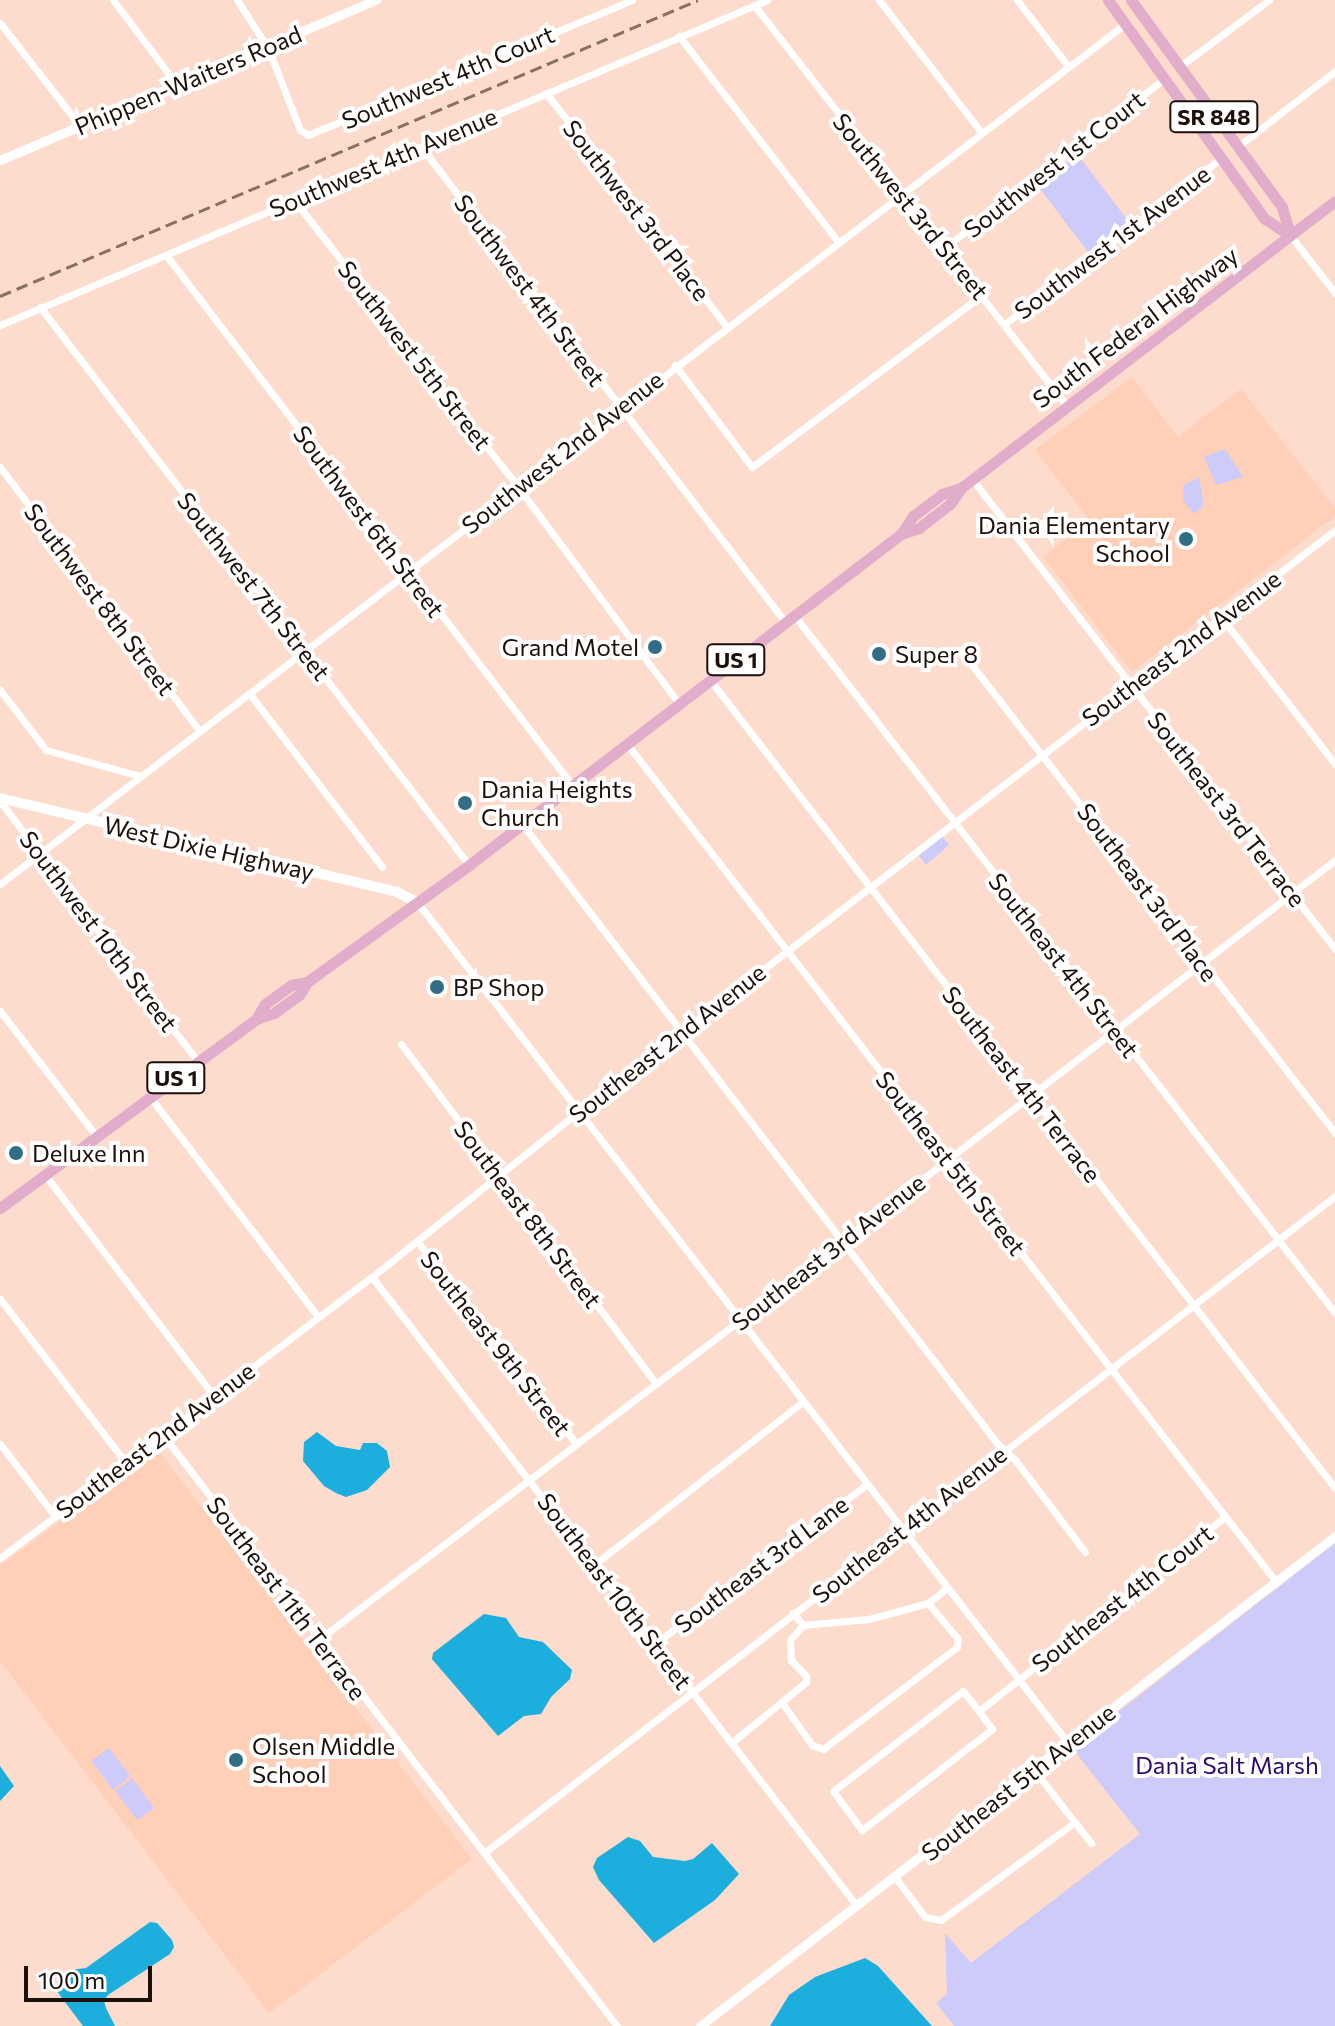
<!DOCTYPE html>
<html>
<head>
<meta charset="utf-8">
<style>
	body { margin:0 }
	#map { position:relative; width:1335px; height:2026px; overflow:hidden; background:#fddccd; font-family:Commissioner,sans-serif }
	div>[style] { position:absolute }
	.built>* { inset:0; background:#ffcfb8 }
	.green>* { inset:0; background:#cdcbfa }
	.water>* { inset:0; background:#1caedd }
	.minor>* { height:7px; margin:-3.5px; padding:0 3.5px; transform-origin:3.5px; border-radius:3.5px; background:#fff }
	.tertiary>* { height:9px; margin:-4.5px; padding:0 4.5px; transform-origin:4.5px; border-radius:4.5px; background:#fff }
	.secondary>* { height:10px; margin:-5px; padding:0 5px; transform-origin:5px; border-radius:5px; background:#fff }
	.primary>* { height:11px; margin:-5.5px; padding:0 5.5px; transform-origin:5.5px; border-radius:5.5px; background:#e1adca }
	.rail>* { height:3px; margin-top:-1.5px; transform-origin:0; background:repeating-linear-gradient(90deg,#877066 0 12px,transparent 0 18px) }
	.dots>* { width:22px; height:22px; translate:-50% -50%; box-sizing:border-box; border:4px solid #fff; border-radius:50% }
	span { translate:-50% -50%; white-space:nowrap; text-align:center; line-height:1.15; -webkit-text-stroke:8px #fff; paint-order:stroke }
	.shield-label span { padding:2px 6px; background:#fff; border:2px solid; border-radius:6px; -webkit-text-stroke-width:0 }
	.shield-label { font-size:22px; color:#1d0f09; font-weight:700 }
	.street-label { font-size:24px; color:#1d0f09 }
	.poi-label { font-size:24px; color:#1d0f09 }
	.right { translate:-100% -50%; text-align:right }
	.left { translate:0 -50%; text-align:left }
	.park-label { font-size:24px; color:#2c0a71 }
	.scale { position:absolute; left:24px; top:1966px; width:128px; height:36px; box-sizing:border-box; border:4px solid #1d0f09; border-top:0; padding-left:10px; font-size:24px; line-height:28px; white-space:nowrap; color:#1d0f09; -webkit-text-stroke:6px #fff; paint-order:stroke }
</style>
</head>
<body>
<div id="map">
	<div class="built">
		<div style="clip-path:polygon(1132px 377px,1178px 437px,1241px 389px,1335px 508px,1335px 516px,1132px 672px,1043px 557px,1090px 521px,1035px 450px)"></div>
		<div style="clip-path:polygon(157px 1449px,472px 1859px,269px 2013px,0 1661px,0 1566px)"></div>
	</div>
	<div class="green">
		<div style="clip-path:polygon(1078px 155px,1129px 222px,1088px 252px,1037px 185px)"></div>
		<div style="clip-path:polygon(1225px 449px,1243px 477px,1216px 485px,1204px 457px)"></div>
		<div style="clip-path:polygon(1199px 477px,1204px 505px,1194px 514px,1183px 500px,1184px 485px)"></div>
		<div style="clip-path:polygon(941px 835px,949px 845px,926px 865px,918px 854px)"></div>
		<div style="clip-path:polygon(1335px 1543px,1335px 2026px,954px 2026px,936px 2003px,947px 1994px,945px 1933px,971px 1963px,1140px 1834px,1072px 1748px)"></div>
		<div style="clip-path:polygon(109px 1748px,130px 1776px,113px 1790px,91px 1761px)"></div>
		<div style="clip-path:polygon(132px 1778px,154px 1808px,137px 1820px,115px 1791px)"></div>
	</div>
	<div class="water">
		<div style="clip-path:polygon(317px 1432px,336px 1446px,360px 1450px,363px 1443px,377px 1443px,387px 1451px,390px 1467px,367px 1490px,346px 1497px,336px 1493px,324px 1486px,303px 1461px,304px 1442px)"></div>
		<div style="clip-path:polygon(484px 1614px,506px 1618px,519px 1637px,543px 1642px,572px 1670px,570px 1679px,551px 1697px,541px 1714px,524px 1716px,498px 1736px,432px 1659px,433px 1653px)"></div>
		<div style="clip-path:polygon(0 1766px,14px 1786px,0 1801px)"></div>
		<div style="clip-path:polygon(628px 1837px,640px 1841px,653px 1857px,685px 1861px,693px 1859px,712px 1843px,739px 1874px,715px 1900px,654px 1943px,599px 1880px,593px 1867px,597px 1858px)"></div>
		<div style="clip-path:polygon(150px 1922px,157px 1923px,172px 1940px,174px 1947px,170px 1954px,108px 1995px,104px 2001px,106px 2008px,115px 2026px,83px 2026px,56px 1990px,58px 1979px,70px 1970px,86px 1968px)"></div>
		<div style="clip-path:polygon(865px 1958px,878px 1966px,932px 2026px,770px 2026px,789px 1995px,815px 1977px)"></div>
	</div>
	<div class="minor">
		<div style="left:113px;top:0;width:106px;rotate:53deg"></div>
		<div style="left:237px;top:0;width:57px;rotate:57.1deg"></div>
		<div style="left:268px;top:48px;width:88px;rotate:68.7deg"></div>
		<div style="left:300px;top:130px;width:9px;rotate:32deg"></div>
		<div style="left:308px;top:135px;width:351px;rotate:-22.6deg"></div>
		<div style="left:879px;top:0;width:167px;rotate:52.3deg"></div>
		<div style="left:1017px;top:0;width:83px;rotate:52.3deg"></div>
		<div style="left:754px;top:5px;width:509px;rotate:52.03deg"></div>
		<div style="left:0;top:23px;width:130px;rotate:52.2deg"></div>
		<div style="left:679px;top:36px;width:260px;rotate:52.3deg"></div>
		<div style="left:1179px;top:67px;width:112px;rotate:-36.7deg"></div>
		<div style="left:546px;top:93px;width:296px;rotate:52.3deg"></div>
		<div style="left:422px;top:148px;width:597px;rotate:52.55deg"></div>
		<div style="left:1236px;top:148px;width:125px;rotate:-37.9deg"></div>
		<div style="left:294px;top:200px;width:364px;rotate:52deg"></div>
		<div style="left:518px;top:487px;width:270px;rotate:53.4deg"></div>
		<div style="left:1290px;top:235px;width:73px;rotate:52.2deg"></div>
		<div style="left:943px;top:249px;width:280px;rotate:-37.6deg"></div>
		<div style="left:166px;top:255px;width:668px;rotate:52.55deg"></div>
		<div style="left:40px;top:307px;width:704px;rotate:52.45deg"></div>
		<div style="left:1005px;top:324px;width:270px;rotate:-37.5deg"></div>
		<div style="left:0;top:325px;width:833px;rotate:-22.96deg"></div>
		<div style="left:675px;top:365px;width:128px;rotate:53deg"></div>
		<div style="left:752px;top:467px;width:287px;rotate:-36.8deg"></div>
		<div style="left:0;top:467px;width:331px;rotate:52.9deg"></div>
		<div style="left:972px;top:479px;width:594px;rotate:52.32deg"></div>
		<div style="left:794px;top:615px;width:883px;rotate:52.22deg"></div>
		<div style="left:1221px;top:617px;width:186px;rotate:52.2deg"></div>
		<div style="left:961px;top:651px;width:610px;rotate:52.19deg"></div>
		<div style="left:710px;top:680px;width:1022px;rotate:52.28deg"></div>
		<div style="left:0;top:690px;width:76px;rotate:52.5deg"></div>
		<div style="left:46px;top:750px;width:98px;rotate:15.5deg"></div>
		<div style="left:249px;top:693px;width:219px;rotate:52.6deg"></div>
		<div style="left:627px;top:744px;width:1060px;rotate:52.24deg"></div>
		<div style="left:0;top:801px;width:328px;rotate:52.8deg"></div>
		<div style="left:522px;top:824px;width:780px;rotate:52.5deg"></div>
		<div style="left:997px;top:1443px;width:26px;rotate:43deg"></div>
		<div style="left:1016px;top:1461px;width:114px;rotate:52.8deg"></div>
		<div style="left:0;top:884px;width:1417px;rotate:-37.4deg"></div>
		<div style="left:417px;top:902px;width:1064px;rotate:52.26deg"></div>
		<div style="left:0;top:1011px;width:159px;rotate:52.4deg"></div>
		<div style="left:401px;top:1044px;width:425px;rotate:53.1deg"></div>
		<div style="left:150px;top:1097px;width:277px;rotate:52.6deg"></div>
		<div style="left:45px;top:1175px;width:277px;rotate:52.6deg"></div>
		<div style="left:417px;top:1241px;width:258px;rotate:51.9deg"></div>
		<div style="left:372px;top:1277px;width:794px;rotate:52.37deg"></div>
		<div style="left:0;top:1299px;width:207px;rotate:52.5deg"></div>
		<div style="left:163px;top:1435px;width:745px;rotate:52.47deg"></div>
		<div style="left:0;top:1444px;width:91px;rotate:52.6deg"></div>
		<div style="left:0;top:1558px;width:466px;rotate:-37.1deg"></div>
		<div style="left:372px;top:1277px;width:265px;rotate:-38.7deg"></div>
		<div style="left:579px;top:1111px;width:953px;rotate:-37.54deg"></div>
		<div style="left:595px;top:1564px;width:263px;rotate:-38deg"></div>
		<div style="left:803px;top:1625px;width:66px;rotate:-5.2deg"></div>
		<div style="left:869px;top:1619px;width:61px;rotate:-15.2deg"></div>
		<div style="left:928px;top:1603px;width:24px;rotate:-38deg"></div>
		<div style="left:318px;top:1640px;width:540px;rotate:-37.17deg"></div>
		<div style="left:748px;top:1314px;width:742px;rotate:-37.72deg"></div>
		<div style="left:656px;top:1643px;width:263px;rotate:-37deg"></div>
		<div style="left:782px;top:1703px;width:52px;rotate:54.5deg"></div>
		<div style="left:812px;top:1745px;width:12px;rotate:20deg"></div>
		<div style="left:823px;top:1749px;width:168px;rotate:-37.3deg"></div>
		<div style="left:957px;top:1647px;width:8px;rotate:-83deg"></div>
		<div style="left:958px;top:1639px;width:47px;rotate:-129.8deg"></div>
		<div style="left:979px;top:1711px;width:26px;rotate:-129deg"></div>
		<div style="left:963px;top:1691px;width:164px;rotate:142.4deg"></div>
		<div style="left:833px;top:1791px;width:49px;rotate:53.4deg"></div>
		<div style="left:862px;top:1830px;width:165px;rotate:-37.8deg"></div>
		<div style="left:992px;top:1729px;width:22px;rotate:-126deg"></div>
		<div style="left:979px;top:1711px;width:313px;rotate:-38.3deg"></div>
		<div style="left:731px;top:1743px;width:97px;rotate:-39.1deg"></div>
		<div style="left:806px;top:1682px;width:6px;rotate:-90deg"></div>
		<div style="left:806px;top:1676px;width:22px;rotate:-133deg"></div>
		<div style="left:791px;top:1660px;width:20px;rotate:-93deg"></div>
		<div style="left:790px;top:1640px;width:20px;rotate:-49deg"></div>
		<div style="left:803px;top:1625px;width:16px;rotate:-130deg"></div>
		<div style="left:1034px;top:1770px;width:93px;rotate:52deg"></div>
		<div style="left:484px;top:1853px;width:1075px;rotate:-37.67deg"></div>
		<div style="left:895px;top:1877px;width:50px;rotate:53.1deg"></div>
		<div style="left:925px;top:1917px;width:16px;rotate:11deg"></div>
		<div style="left:941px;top:1920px;width:166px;rotate:-36.2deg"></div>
	</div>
	<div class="tertiary">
		<div style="left:0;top:160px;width:409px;rotate:-23.1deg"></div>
		<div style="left:700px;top:2026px;width:802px;rotate:-37.66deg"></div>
	</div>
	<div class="secondary">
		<div style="left:0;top:798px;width:408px;rotate:13.3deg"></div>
		<div style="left:397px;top:892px;width:22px;rotate:27deg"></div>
	</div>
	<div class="primary">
		<div style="left:1108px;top:0;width:269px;rotate:54.4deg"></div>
		<div style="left:1265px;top:219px;width:30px;rotate:33deg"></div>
		<div style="left:1131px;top:0;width:256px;rotate:53.9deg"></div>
		<div style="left:1282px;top:207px;width:29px;rotate:74deg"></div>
		<div style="left:901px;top:534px;width:19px;rotate:-18deg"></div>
		<div style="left:919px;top:528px;width:39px;rotate:-38deg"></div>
		<div style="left:950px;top:504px;width:19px;rotate:-55deg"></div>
		<div style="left:256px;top:1019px;width:17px;rotate:-59deg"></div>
		<div style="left:265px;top:1004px;width:32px;rotate:-36deg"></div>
		<div style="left:291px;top:985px;width:16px;rotate:-11deg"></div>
		<div style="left:0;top:1208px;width:318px;rotate:-36.4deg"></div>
		<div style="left:256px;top:1019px;width:19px;rotate:-18deg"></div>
		<div style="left:274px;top:1013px;width:31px;rotate:-36deg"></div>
		<div style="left:299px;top:995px;width:15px;rotate:-58deg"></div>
		<div style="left:307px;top:982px;width:200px;rotate:-35.8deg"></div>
		<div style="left:469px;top:865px;width:544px;rotate:-37.46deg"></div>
		<div style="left:901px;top:534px;width:22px;rotate:-56deg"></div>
		<div style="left:913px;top:516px;width:36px;rotate:-37deg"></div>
		<div style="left:942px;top:494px;width:20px;rotate:-18deg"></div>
		<div style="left:961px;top:488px;width:471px;rotate:-37.5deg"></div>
	</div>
	<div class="rail">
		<div style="left:0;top:296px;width:758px;rotate:-22.98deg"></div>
	</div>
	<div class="dots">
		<div style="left:1186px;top:539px;background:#316d84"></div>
		<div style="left:655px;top:647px;background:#316d84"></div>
		<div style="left:879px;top:654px;background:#316d84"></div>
		<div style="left:465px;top:803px;background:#316d84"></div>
		<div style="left:437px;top:987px;background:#316d84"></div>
		<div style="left:16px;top:1153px;background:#316d84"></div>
		<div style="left:236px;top:1760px;background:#316d84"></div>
	</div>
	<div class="shield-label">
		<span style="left:1214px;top:117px">SR 848</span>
		<span style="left:736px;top:660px">US 1</span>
		<span style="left:176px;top:1078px">US 1</span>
	</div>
	<div class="street-label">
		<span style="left:448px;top:77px;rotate:-23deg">Southwest 4th Court</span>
		<span style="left:188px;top:80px;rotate:-23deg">Phippen-Waiters Road</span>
		<span style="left:383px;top:162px;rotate:-23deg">Southwest 4th Avenue</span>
		<span style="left:1054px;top:164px;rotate:-38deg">Southwest 1st Court</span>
		<span style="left:911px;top:206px;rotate:51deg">Southwest 3rd Street</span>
		<span style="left:637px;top:210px;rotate:52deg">Southwest 3rd Place</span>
		<span style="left:1112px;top:242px;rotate:-37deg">Southwest 1st Avenue</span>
		<span style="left:530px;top:290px;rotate:53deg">Southwest 4th Street</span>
		<span style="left:1135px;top:327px;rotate:-37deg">South Federal Highway</span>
		<span style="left:415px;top:355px;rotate:52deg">Southwest 5th Street</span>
		<span style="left:562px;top:452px;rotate:-38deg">Southwest 2nd Avenue</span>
		<span style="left:369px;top:521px;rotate:53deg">Southwest 6th Street</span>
		<span style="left:254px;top:586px;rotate:52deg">Southwest 7th Street</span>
		<span style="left:100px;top:599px;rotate:53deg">Southwest 8th Street</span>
		<span style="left:1181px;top:648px;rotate:-37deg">Southeast 2nd Avenue</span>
		<span style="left:1227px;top:809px;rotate:52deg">Southeast 3rd Terrace</span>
		<span style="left:209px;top:848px;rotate:13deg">West Dixie Highway</span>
		<span style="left:1148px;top:892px;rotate:53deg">Southeast 3rd Place</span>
		<span style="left:99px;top:931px;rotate:53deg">Southwest 10th Street</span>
		<span style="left:1064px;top:965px;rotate:52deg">Southeast 4th Street</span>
		<span style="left:667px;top:1043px;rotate:-38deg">Southeast 2nd Avenue</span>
		<span style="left:1022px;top:1084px;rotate:52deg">Southeast 4th Terrace</span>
		<span style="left:951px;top:1163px;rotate:52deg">Southeast 5th Street</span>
		<span style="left:528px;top:1214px;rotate:53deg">Southeast 8th Street</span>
		<span style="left:828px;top:1252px;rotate:-38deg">Southeast 3rd Avenue</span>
		<span style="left:496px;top:1343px;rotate:52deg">Southeast 9th Street</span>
		<span style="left:155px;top:1440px;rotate:-37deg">Southeast 2nd Avenue</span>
		<span style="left:909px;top:1524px;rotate:-38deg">Southeast 4th Avenue</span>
		<span style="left:761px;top:1564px;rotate:-37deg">Southeast 3rd Lane</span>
		<span style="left:615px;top:1591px;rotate:53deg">Southeast 10th Street</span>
		<span style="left:287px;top:1598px;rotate:53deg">Southeast 11th Terrace</span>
		<span style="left:1122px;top:1598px;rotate:-38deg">Southeast 4th Court</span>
		<span style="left:1018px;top:1782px;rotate:-38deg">Southeast 5th Avenue</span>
	</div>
	<div class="poi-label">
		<span class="right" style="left:1170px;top:539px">Dania Elementary<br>School</span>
		<span class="right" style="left:639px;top:647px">Grand Motel</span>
		<span class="left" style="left:895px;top:654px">Super 8</span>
		<span class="left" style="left:481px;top:803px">Dania Heights<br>Church</span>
		<span class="left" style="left:453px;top:987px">BP Shop</span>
		<span class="left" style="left:32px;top:1153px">Deluxe Inn</span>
		<span class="left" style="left:252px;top:1760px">Olsen Middle<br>School</span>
	</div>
	<div class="park-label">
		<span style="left:1227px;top:1765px">Dania Salt Marsh</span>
	</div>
	<div class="scale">100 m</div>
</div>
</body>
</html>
